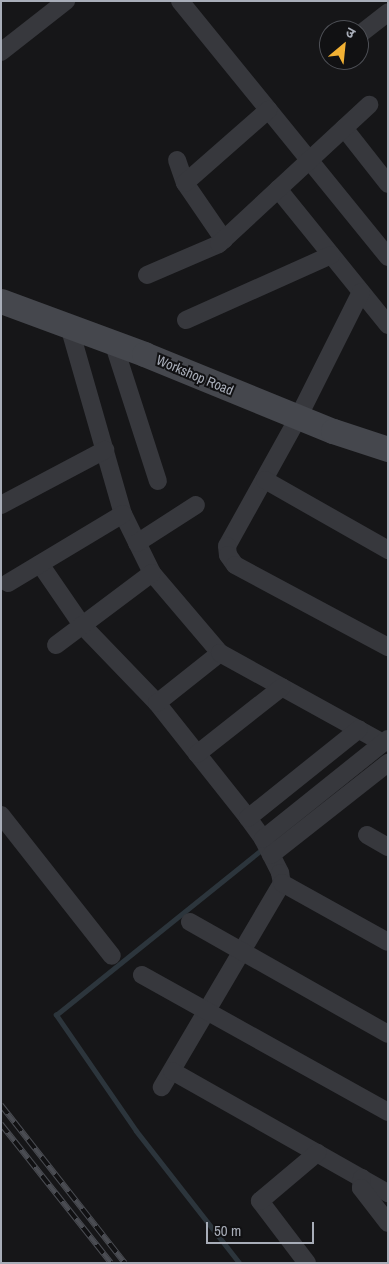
<!DOCTYPE html>
<html>
<head>
<meta charset="utf-8">
<style>
	body { margin:0 }
	#map { position:relative; width:389px; height:1264px; overflow:hidden; background:#161618; font-family:"Archivo Narrow","Noto Sans Devanagari",sans-serif }
	div>[style] { position:absolute }
	.stream>* { height:4.5px; margin:-2.25px; padding:0 2.25px; transform-origin:2.25px; border-radius:2.25px; background:#2c353c }
	.minor>* { height:18px; margin:-9px; padding:0 9px; transform-origin:9px; border-radius:9px; background:#37383d }
	.secondary>* { height:25px; margin:-12.5px; padding:0 12.5px; transform-origin:12.5px; border-radius:12.5px; background:#45474d }
	.rail>* { height:5.5px; margin-top:-2.75px; transform-origin:0; background:repeating-linear-gradient(90deg,#111113 0 11px,#4a4c52 0 22px); box-sizing:border-box; border-block:1px solid #4a4c52 }
	span { translate:-50% -50%; white-space:nowrap; text-align:center; line-height:1.15; -webkit-text-stroke:4px #111113; paint-order:stroke }
	.street-label { font-size:14px; color:#a8adb8 }
	.frame { position:absolute; inset:0; border:2px solid #a8adb8; pointer-events:none }
	.north { position:absolute; left:319px; top:20px; width:50px; height:50px; box-sizing:border-box; background:#111113; border:1px solid #4d4f55; border-radius:50%; rotate:28deg; font-size:14px; font-weight:700; line-height:20px; text-align:center; color:#a8adb8 }
	.north::after { content:''; display:block; margin:auto; width:18px; height:22px; background:#f2b134; clip-path:polygon(50% 0,100% 100%,50% 72%,0 100%) }
	.scale { position:absolute; left:206px; top:1222px; width:108px; height:22px; box-sizing:border-box; border:2px solid #a8adb8; border-top:0; padding-left:6px; font-size:15px; line-height:18px; white-space:nowrap; color:#a8adb8; -webkit-text-stroke:4px #111113; paint-order:stroke }
</style>
</head>
<body>
<div id="map">
	<div class="stream">
		<div style="left:239px;top:1263px;width:167px;rotate:-128deg"></div>
		<div style="left:136px;top:1131px;width:141px;rotate:-124.6deg"></div>
		<div style="left:56px;top:1015px;width:267px;rotate:-38.8deg"></div>
	</div>
	<div class="minor">
		<div style="left:180px;top:1px;width:330px;rotate:50.9deg"></div>
		<div style="left:359px;top:35px;width:37px;rotate:-38deg"></div>
		<div style="left:1px;top:52px;width:83px;rotate:-38.1deg"></div>
		<div style="left:344px;top:128px;width:71px;rotate:51.8deg"></div>
		<div style="left:177px;top:160px;width:24px;rotate:71deg"></div>
		<div style="left:185px;top:183px;width:69px;rotate:55.6deg"></div>
		<div style="left:185px;top:183px;width:111px;rotate:-41.3deg"></div>
		<div style="left:278px;top:189px;width:175px;rotate:51deg"></div>
		<div style="left:147px;top:275px;width:78px;rotate:-23.3deg"></div>
		<div style="left:219px;top:244px;width:205px;rotate:-42.8deg"></div>
		<div style="left:361px;top:292px;width:141px;rotate:116.6deg"></div>
		<div style="left:298px;top:418px;width:146px;rotate:119deg"></div>
		<div style="left:227px;top:546px;width:9px;rotate:84deg"></div>
		<div style="left:228px;top:555px;width:12px;rotate:55deg"></div>
		<div style="left:235px;top:565px;width:174px;rotate:28.2deg"></div>
		<div style="left:186px;top:320px;width:159px;rotate:-24.1deg"></div>
		<div style="left:69px;top:326px;width:196px;rotate:74deg"></div>
		<div style="left:123px;top:514px;width:66px;rotate:63.8deg"></div>
		<div style="left:152px;top:573px;width:105px;rotate:49.6deg"></div>
		<div style="left:113px;top:342px;width:146px;rotate:72.1deg"></div>
		<div style="left:265px;top:480px;width:142px;rotate:29.6deg"></div>
		<div style="left:1px;top:505px;width:118px;rotate:-27.9deg"></div>
		<div style="left:137px;top:543px;width:70px;rotate:-32.8deg"></div>
		<div style="left:40px;top:564px;width:74px;rotate:55.5deg"></div>
		<div style="left:82px;top:625px;width:108px;rotate:46.1deg"></div>
		<div style="left:157px;top:703px;width:147px;rotate:51.6deg"></div>
		<div style="left:248px;top:818px;width:26px;rotate:54deg"></div>
		<div style="left:263px;top:839px;width:38px;rotate:63deg"></div>
		<div style="left:280px;top:873px;width:10px;rotate:79deg"></div>
		<div style="left:282px;top:883px;width:237px;rotate:120.5deg"></div>
		<div style="left:8px;top:583px;width:134px;rotate:-31deg"></div>
		<div style="left:56px;top:645px;width:120px;rotate:-36.9deg"></div>
		<div style="left:157px;top:703px;width:80px;rotate:-38.4deg"></div>
		<div style="left:220px;top:653px;width:186px;rotate:28.9deg"></div>
		<div style="left:197px;top:754px;width:108px;rotate:-38.2deg"></div>
		<div style="left:1px;top:815px;width:179px;rotate:51.8deg"></div>
		<div style="left:248px;top:818px;width:142px;rotate:-38.7deg"></div>
		<div style="left:367px;top:835px;width:24px;rotate:30deg"></div>
		<div style="left:263px;top:839px;width:160px;rotate:-38.7deg"></div>
		<div style="left:271px;top:855px;width:149px;rotate:-38.2deg"></div>
		<div style="left:282px;top:883px;width:121px;rotate:29.1deg"></div>
		<div style="left:190px;top:922px;width:227px;rotate:29.5deg"></div>
		<div style="left:142px;top:975px;width:282px;rotate:29.1deg"></div>
		<div style="left:172px;top:1071px;width:248px;rotate:29.5deg"></div>
		<div style="left:362px;top:1178px;width:10px;rotate:96deg"></div>
		<div style="left:361px;top:1188px;width:44px;rotate:52.4deg"></div>
		<div style="left:307px;top:1263px;width:78px;rotate:-127.2deg"></div>
		<div style="left:260px;top:1201px;width:75px;rotate:-40.1deg"></div>
	</div>
	<div class="secondary">
		<div style="left:1px;top:301px;width:153px;rotate:20.3deg"></div>
		<div style="left:144px;top:354px;width:204px;rotate:22.2deg"></div>
		<div style="left:333px;top:431px;width:58px;rotate:18.1deg"></div>
	</div>
	<div class="rail">
		<div style="left:1px;top:1105px;width:201px;rotate:51.9deg"></div>
		<div style="left:1px;top:1124px;width:177px;rotate:51.6deg"></div>
	</div>
	<div class="street-label">
		<span style="left:195px;top:375px;rotate:23deg">Workshop Road</span>
	</div>
	<div class="frame"></div>
	<div class="north">उ</div>
	<div class="scale">50 m</div>
</div>
</body>
</html>
